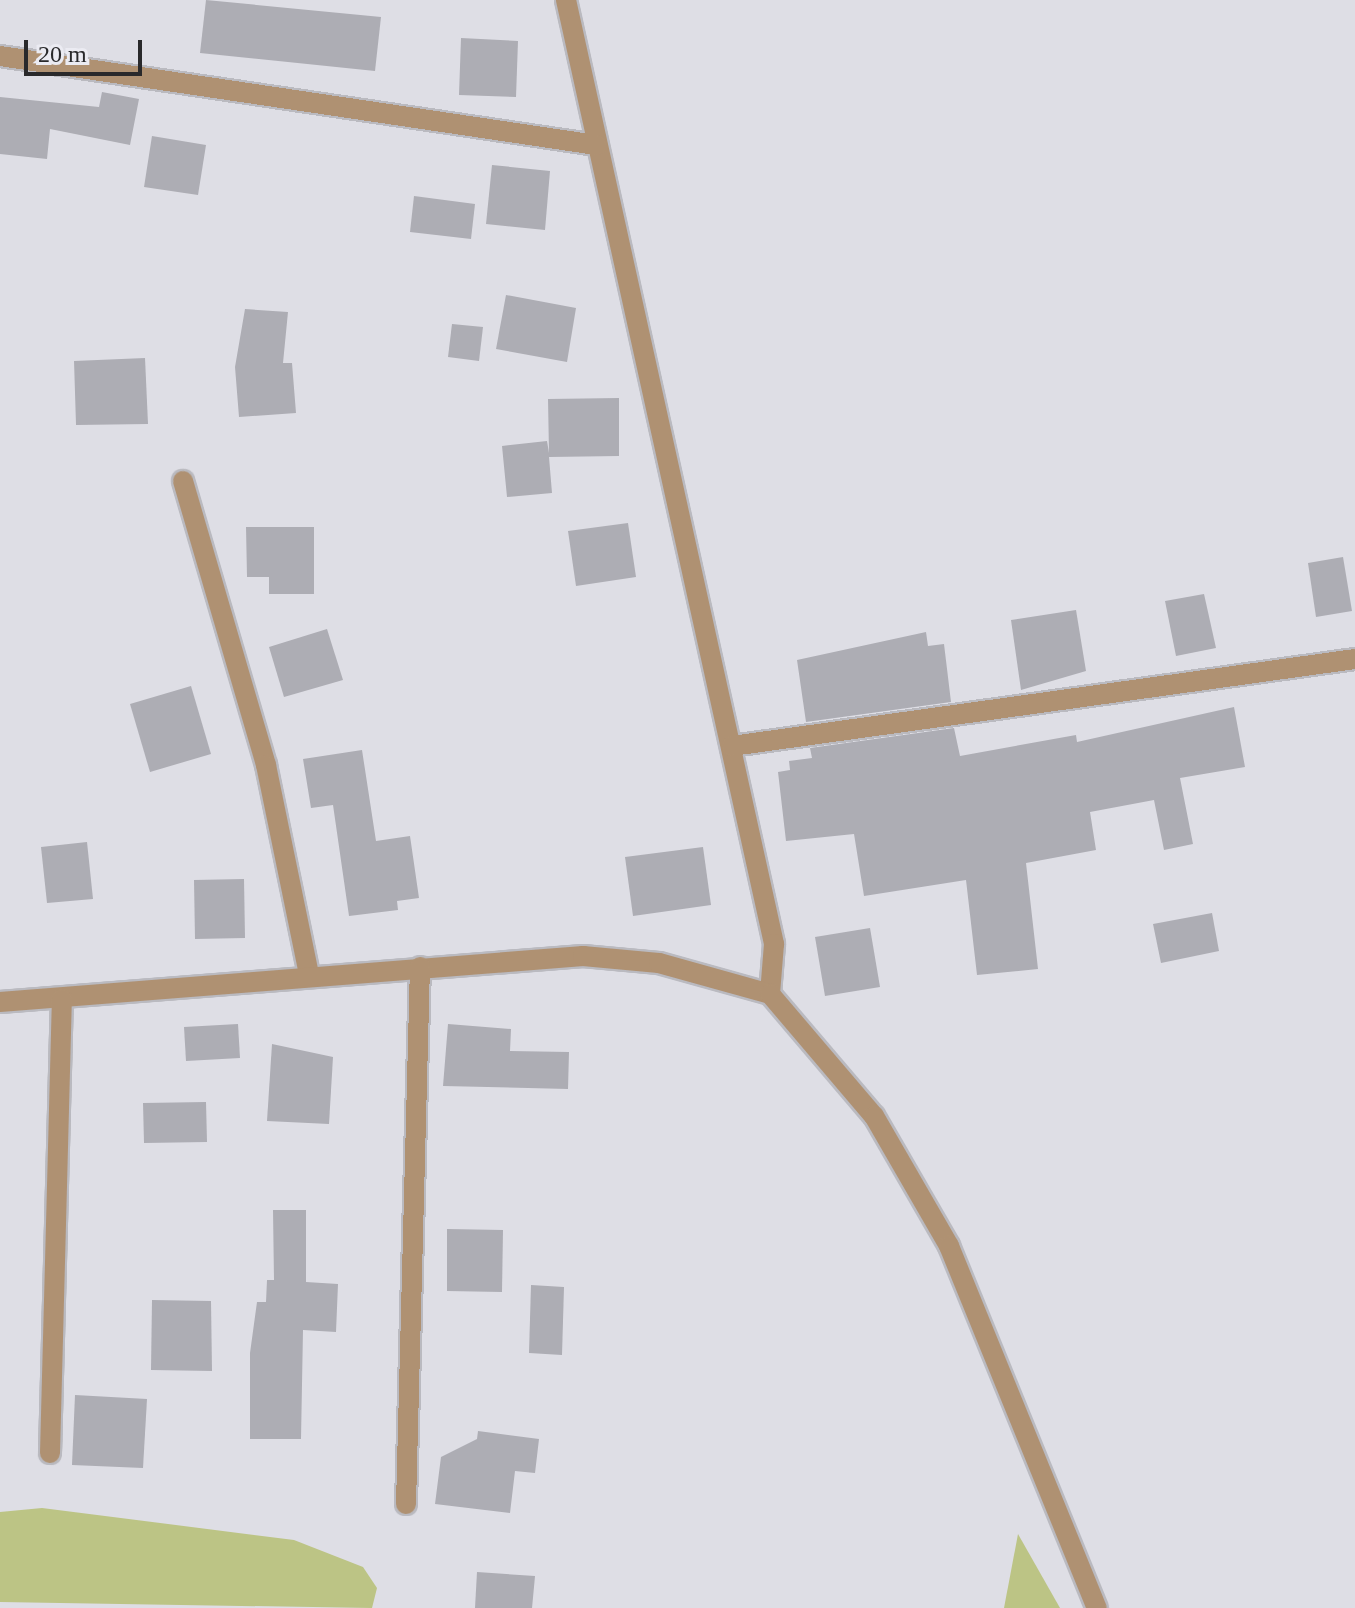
<!DOCTYPE html>
<html>
<head>
<meta charset="utf-8">
<style>
	body { margin:0 }
	#map { position:relative; width:1355px; height:1608px; overflow:hidden; background:#dedee5; font-family:"Times New Roman",serif }
	div>[style] { position:absolute }
	.green>* { inset:0; background:#bcc485 }
	.building>* { inset:0; background:#adadb4 }
	.roads { filter:drop-shadow(2px 0 #babac0) drop-shadow(-2px 0 #babac0) drop-shadow(0 2px #babac0) drop-shadow(0 -2px #babac0) }
	.minor>* { height:20px; margin:-10px; padding:0 10px; transform-origin:10px; border-radius:10px; background:#af9172 }
	span { translate:-50% -50%; white-space:nowrap; text-align:center; line-height:1.15; -webkit-text-stroke:7px #ebebf2; paint-order:stroke }
	.scale { position:absolute; left:24px; top:40px; width:118px; height:36px; box-sizing:border-box; border:4px solid #29292b; border-top:0; padding-left:10px; font-size:24px; line-height:28px; white-space:nowrap; color:#29292b; -webkit-text-stroke:6px #ebebf2; paint-order:stroke }
</style>
</head>
<body>
<div id="map">
	<div class="green">
		<div style="clip-path:polygon(42px 1508px,294px 1540px,363px 1567px,377px 1588px,372px 1608px,0 1602px,0 1512px)"></div>
		<div style="clip-path:polygon(1018px 1534px,1060px 1608px,1004px 1608px)"></div>
	</div>
	<div class="building">
		<div style="clip-path:polygon(206px 0,381px 17px,375px 71px,200px 53px)"></div>
		<div style="clip-path:polygon(461px 38px,518px 41px,516px 97px,459px 95px)"></div>
		<div style="clip-path:polygon(102px 92px,139px 99px,130px 145px,50px 129px,47px 159px,0 154px,0 97px,99px 107px)"></div>
		<div style="clip-path:polygon(152px 136px,206px 145px,198px 195px,144px 187px)"></div>
		<div style="clip-path:polygon(492px 165px,550px 171px,545px 230px,486px 224px)"></div>
		<div style="clip-path:polygon(414px 196px,475px 204px,471px 239px,410px 232px)"></div>
		<div style="clip-path:polygon(506px 295px,576px 308px,567px 362px,496px 349px)"></div>
		<div style="clip-path:polygon(245px 309px,288px 312px,283px 363px,292px 363px,296px 413px,239px 417px,235px 367px)"></div>
		<div style="clip-path:polygon(452px 324px,483px 327px,479px 361px,448px 357px)"></div>
		<div style="clip-path:polygon(145px 358px,148px 424px,76px 425px,74px 361px)"></div>
		<div style="clip-path:polygon(619px 398px,619px 456px,549px 457px,552px 493px,507px 497px,502px 446px,547px 441px,549px 453px,548px 399px)"></div>
		<div style="clip-path:polygon(628px 523px,636px 577px,576px 586px,568px 531px)"></div>
		<div style="clip-path:polygon(246px 527px,314px 527px,314px 594px,269px 594px,269px 577px,247px 577px)"></div>
		<div style="clip-path:polygon(1343px 557px,1352px 611px,1316px 617px,1308px 563px)"></div>
		<div style="clip-path:polygon(1204px 594px,1216px 648px,1176px 656px,1165px 601px)"></div>
		<div style="clip-path:polygon(1076px 610px,1086px 671px,1021px 690px,1011px 620px)"></div>
		<div style="clip-path:polygon(327px 629px,343px 680px,284px 697px,269px 647px)"></div>
		<div style="clip-path:polygon(926px 632px,928px 646px,944px 644px,951px 702px,806px 722px,797px 660px)"></div>
		<div style="clip-path:polygon(191px 686px,211px 754px,150px 772px,130px 704px)"></div>
		<div style="clip-path:polygon(1234px 707px,1245px 767px,1180px 778px,1193px 844px,1164px 850px,1154px 800px,1090px 812px,1096px 850px,1026px 863px,1038px 969px,977px 975px,966px 880px,864px 896px,854px 834px,786px 841px,778px 772px,790px 770px,789px 761px,812px 758px,810px 748px,954px 728px,960px 756px,1076px 735px,1077px 742px)"></div>
		<div style="clip-path:polygon(362px 750px,376px 841px,410px 836px,419px 898px,397px 901px,398px 910px,349px 916px,333px 805px,311px 808px,303px 759px)"></div>
		<div style="clip-path:polygon(87px 842px,93px 899px,47px 903px,41px 847px)"></div>
		<div style="clip-path:polygon(703px 847px,711px 905px,633px 916px,625px 857px)"></div>
		<div style="clip-path:polygon(244px 879px,245px 938px,195px 939px,194px 880px)"></div>
		<div style="clip-path:polygon(1212px 913px,1219px 951px,1161px 963px,1153px 924px)"></div>
		<div style="clip-path:polygon(870px 928px,880px 987px,825px 996px,815px 937px)"></div>
		<div style="clip-path:polygon(238px 1024px,240px 1058px,186px 1061px,184px 1027px)"></div>
		<div style="clip-path:polygon(448px 1024px,511px 1029px,510px 1051px,569px 1052px,568px 1089px,443px 1086px)"></div>
		<div style="clip-path:polygon(272px 1044px,333px 1057px,329px 1124px,267px 1121px)"></div>
		<div style="clip-path:polygon(206px 1102px,207px 1142px,144px 1143px,143px 1103px)"></div>
		<div style="clip-path:polygon(273px 1210px,306px 1210px,306px 1282px,338px 1284px,336px 1332px,303px 1330px,301px 1439px,250px 1439px,250px 1353px,257px 1302px,266px 1302px,267px 1280px,274px 1280px)"></div>
		<div style="clip-path:polygon(447px 1229px,503px 1230px,502px 1292px,447px 1291px)"></div>
		<div style="clip-path:polygon(531px 1285px,564px 1287px,562px 1355px,529px 1353px)"></div>
		<div style="clip-path:polygon(152px 1300px,211px 1301px,212px 1371px,151px 1370px)"></div>
		<div style="clip-path:polygon(75px 1395px,147px 1399px,143px 1468px,72px 1465px)"></div>
		<div style="clip-path:polygon(478px 1431px,539px 1439px,535px 1473px,515px 1471px,510px 1513px,435px 1504px,441px 1457px,477px 1439px)"></div>
		<div style="clip-path:polygon(477px 1572px,535px 1576px,532px 1608px,475px 1608px)"></div>
	</div>
	<div class="roads">
		<div class="minor">
			<div style="left:566px;top:0;width:967px;rotate:77.57deg"></div>
			<div style="left:774px;top:944px;width:50px;rotate:94.6deg"></div>
			<div style="left:0;top:56px;width:603px;rotate:8.49deg"></div>
			<div style="left:183px;top:481px;width:296px;rotate:73.7deg"></div>
			<div style="left:266px;top:765px;width:213px;rotate:78.4deg"></div>
			<div style="left:732px;top:746px;width:629px;rotate:-7.95deg"></div>
			<div style="left:0;top:1002px;width:585px;rotate:-4.51deg"></div>
			<div style="left:583px;top:956px;width:76px;rotate:5.3deg"></div>
			<div style="left:659px;top:963px;width:115px;rotate:15.6deg"></div>
			<div style="left:770px;top:994px;width:160px;rotate:49.6deg"></div>
			<div style="left:874px;top:1116px;width:150px;rotate:60deg"></div>
			<div style="left:949px;top:1246px;width:391px;rotate:67.8deg"></div>
			<div style="left:50px;top:1453px;width:454px;rotate:-88.5deg"></div>
			<div style="left:406px;top:1504px;width:537px;rotate:-88.51deg"></div>
		</div>
	</div>
	<div class="scale">20 m</div>
</div>
</body>
</html>
